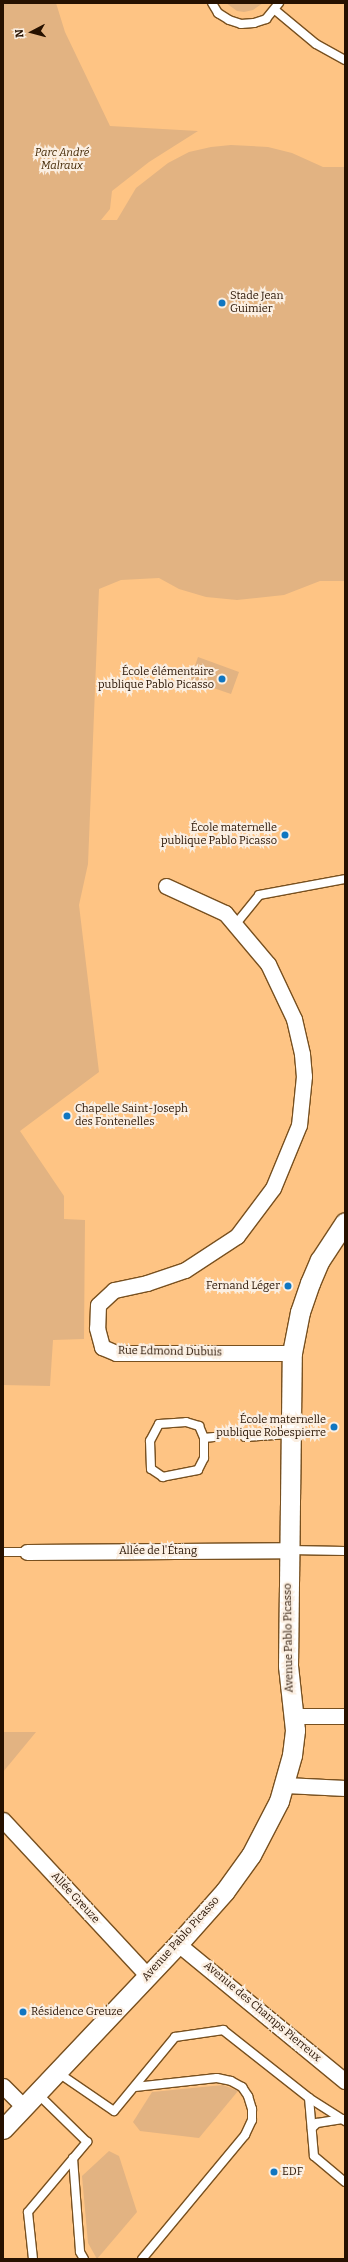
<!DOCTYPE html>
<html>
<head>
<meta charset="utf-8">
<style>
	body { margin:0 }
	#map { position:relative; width:348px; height:2262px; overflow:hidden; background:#fec484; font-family:Bitter,serif }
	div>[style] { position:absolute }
	.green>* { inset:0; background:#e2b382 }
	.roads { filter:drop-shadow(1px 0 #78501f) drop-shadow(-1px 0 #78501f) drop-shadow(0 1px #78501f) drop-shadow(0 -1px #78501f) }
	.service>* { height:8px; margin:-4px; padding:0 4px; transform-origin:4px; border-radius:4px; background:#fff }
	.minor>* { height:15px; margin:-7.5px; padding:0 7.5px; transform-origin:7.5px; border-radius:7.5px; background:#fff }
	.tertiary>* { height:19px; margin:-9.5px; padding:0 9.5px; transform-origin:9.5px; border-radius:9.5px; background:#fff }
	.dots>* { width:11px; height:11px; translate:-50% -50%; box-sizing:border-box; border:2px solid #fbefe2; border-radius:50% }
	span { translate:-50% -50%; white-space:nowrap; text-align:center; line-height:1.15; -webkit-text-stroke:4px #fbefe2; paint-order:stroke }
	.park-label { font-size:11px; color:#432804; font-style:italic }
	.poi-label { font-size:11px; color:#261100 }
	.left { translate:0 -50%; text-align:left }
	.right { translate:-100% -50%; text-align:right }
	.street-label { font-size:11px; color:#261100 }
	.frame { position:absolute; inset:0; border:4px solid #261100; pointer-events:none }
	.north { position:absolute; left:12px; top:12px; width:40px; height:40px; -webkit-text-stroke:3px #fbefe2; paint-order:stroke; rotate:264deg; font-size:11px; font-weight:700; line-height:16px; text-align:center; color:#261100 }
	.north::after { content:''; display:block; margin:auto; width:14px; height:18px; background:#261100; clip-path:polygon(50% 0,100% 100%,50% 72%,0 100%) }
</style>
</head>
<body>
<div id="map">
	<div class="green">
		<div style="clip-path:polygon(3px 3px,56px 3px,65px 32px,110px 126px,198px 131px,149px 162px,112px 191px,110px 209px,101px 220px,117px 220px,136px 188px,168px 163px,189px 152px,211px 147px,231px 145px,268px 147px,292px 153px,323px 167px,345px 167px,345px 581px,320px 581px,284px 595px,237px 600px,206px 597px,179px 589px,159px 578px,121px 580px,99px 589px,88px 864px,79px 905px,99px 1072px,20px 1131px,64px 1196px,64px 1219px,85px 1220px,84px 1339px,53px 1340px,50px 1386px,3px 1385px)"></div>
		<div style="clip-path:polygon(226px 3px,263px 3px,253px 10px,244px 12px,237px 11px)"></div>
		<div style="clip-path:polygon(198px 657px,239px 672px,231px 694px,190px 680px)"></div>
		<div style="clip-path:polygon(3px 1732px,36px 1732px,3px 1772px)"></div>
		<div style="clip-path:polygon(223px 2085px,238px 2091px,199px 2138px,140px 2131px,133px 2122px,152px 2092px)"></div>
		<div style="clip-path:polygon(109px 2151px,119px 2156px,137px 2212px,97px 2259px,88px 2243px,82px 2176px)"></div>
	</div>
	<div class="roads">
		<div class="service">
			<div style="left:212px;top:3px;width:12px;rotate:59deg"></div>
			<div style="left:218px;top:13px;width:13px;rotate:32deg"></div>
			<div style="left:229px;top:20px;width:13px;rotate:18deg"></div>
			<div style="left:241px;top:24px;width:13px;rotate:-4deg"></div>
			<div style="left:254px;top:23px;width:13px;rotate:-18deg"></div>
			<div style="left:266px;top:19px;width:21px;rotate:-51deg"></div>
			<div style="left:275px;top:10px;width:53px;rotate:39.7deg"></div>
			<div style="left:316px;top:44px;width:33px;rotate:29deg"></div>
			<div style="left:235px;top:925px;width:38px;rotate:-51deg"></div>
			<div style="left:259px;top:895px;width:87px;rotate:-10.5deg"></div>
			<div style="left:245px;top:1437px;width:45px;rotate:-3.8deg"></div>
			<div style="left:204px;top:1438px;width:20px;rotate:90deg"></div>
			<div style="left:204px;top:1458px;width:13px;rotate:117deg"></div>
			<div style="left:198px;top:1470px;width:36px;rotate:169deg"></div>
			<div style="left:163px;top:1477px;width:14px;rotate:-146deg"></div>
			<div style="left:151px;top:1469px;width:28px;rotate:-92deg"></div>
			<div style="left:150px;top:1441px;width:19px;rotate:-62deg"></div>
			<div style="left:159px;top:1424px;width:27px;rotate:-4deg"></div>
			<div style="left:186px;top:1422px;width:14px;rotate:17deg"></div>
			<div style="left:199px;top:1426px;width:13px;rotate:67deg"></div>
			<div style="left:204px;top:1438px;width:10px;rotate:-6deg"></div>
			<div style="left:289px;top:1550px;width:56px;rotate:1deg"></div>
			<div style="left:3px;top:1552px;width:24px"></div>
			<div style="left:57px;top:2072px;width:69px;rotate:34.4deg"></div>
			<div style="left:114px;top:2111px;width:96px;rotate:-50.5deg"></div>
			<div style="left:175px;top:2037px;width:49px;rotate:-8.3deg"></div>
			<div style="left:223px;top:2030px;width:110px;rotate:38.3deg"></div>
			<div style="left:309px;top:2098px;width:43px;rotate:32.6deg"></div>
			<div style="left:135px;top:2087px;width:82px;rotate:-6.3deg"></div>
			<div style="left:217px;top:2078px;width:14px;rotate:12deg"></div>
			<div style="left:231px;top:2081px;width:13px;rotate:29deg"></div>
			<div style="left:242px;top:2087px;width:11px;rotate:56deg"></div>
			<div style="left:248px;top:2096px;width:14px;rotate:73deg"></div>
			<div style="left:252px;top:2109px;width:11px;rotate:90deg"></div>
			<div style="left:252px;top:2120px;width:17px;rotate:115deg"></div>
			<div style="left:245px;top:2135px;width:161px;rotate:129.7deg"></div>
			<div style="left:309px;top:2098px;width:58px;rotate:85.1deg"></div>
			<div style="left:314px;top:2156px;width:40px;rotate:40deg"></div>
			<div style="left:312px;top:2128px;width:7px;rotate:-45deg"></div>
			<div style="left:317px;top:2123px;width:26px;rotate:-9deg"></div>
			<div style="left:73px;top:2158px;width:94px;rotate:85.7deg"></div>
			<div style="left:80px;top:2252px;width:8px;rotate:60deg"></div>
			<div style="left:33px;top:2259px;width:47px;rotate:-96.1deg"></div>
			<div style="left:28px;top:2212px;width:92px;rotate:-49.9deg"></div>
			<div style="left:87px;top:2142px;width:70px;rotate:-135.6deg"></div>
		</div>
		<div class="minor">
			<div style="left:166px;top:886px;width:65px;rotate:24.6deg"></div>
			<div style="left:225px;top:913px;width:67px;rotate:49.9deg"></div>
			<div style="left:268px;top:964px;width:61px;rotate:64.7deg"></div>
			<div style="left:294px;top:1019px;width:36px;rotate:77deg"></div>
			<div style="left:302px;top:1054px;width:22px;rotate:85deg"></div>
			<div style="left:304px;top:1076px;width:49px;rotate:95.8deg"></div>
			<div style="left:299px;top:1125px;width:68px;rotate:112.4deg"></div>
			<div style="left:273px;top:1188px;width:60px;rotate:126.9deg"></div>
			<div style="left:237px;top:1236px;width:62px;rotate:146.8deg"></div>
			<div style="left:185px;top:1270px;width:40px;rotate:161.1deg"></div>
			<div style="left:147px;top:1283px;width:34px;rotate:168deg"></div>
			<div style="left:114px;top:1290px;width:22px;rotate:137deg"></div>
			<div style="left:98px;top:1305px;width:23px;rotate:92deg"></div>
			<div style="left:97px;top:1328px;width:20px;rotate:75deg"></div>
			<div style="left:102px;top:1347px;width:15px;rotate:23deg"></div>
			<div style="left:116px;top:1353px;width:176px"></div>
			<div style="left:27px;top:1552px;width:261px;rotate:-0.4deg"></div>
			<div style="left:293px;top:1716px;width:52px"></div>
			<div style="left:285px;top:1785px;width:60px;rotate:2.9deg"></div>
			<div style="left:3px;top:1820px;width:213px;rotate:47.1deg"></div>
			<div style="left:178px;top:1944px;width:216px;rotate:39.4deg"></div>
			<div style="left:3px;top:2086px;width:30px;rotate:45deg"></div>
		</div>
		<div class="tertiary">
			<div style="left:3px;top:2129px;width:255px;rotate:-46.6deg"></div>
			<div style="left:178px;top:1944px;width:71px;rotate:-48.4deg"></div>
			<div style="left:225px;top:1891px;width:44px;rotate:-54.2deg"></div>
			<div style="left:251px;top:1855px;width:61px;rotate:-62.6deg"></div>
			<div style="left:279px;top:1801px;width:48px;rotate:-74.2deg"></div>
			<div style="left:292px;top:1755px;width:25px;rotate:-83deg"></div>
			<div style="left:295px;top:1730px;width:64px;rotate:-96.2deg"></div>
			<div style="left:288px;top:1666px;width:313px;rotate:-89.3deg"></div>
			<div style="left:292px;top:1353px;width:42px;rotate:-79deg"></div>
			<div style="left:300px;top:1312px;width:31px;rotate:-71deg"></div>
			<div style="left:310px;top:1283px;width:25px;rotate:-67deg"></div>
			<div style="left:320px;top:1260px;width:45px;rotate:-56.7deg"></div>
		</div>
	</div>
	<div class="dots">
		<div style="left:222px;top:303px;background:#1076c1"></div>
		<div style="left:222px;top:679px;background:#1076c1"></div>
		<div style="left:285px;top:835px;background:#1076c1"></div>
		<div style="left:67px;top:1116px;background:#1076c1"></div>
		<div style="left:288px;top:1286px;background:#1076c1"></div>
		<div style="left:334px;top:1427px;background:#1076c1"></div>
		<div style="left:23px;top:2012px;background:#1076c1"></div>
		<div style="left:274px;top:2172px;background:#1076c1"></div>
	</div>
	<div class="park-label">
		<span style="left:62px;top:160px">Parc André<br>Malraux</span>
	</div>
	<div class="poi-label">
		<span class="left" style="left:230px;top:303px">Stade Jean<br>Guimier</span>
		<span class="right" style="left:214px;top:679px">École élémentaire<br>publique Pablo Picasso</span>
		<span class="right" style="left:277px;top:835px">École maternelle<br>publique Pablo Picasso</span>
		<span class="left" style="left:75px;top:1116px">Chapelle Saint-Joseph<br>des Fontenelles</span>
		<span class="right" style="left:280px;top:1286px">Fernand Léger</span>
		<span class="right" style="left:326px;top:1427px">École maternelle<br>publique Robespierre</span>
		<span class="left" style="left:31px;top:2012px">Résidence Greuze</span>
		<span class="left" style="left:282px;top:2172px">EDF</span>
	</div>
	<div class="street-label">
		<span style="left:170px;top:1352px;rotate:1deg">Rue Edmond Dubuis</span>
		<span style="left:158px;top:1551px">Allée de l'Étang</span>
		<span style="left:289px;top:1638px;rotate:-91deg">Avenue Pablo Picasso</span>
		<span style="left:75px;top:1898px;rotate:47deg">Allée Greuze</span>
		<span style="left:181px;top:1939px;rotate:-48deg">Avenue Pablo Picasso</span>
		<span style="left:262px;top:2012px;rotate:40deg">Avenue des Champs Pierreux</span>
	</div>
	<div class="frame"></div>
	<div class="north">N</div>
</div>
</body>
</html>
